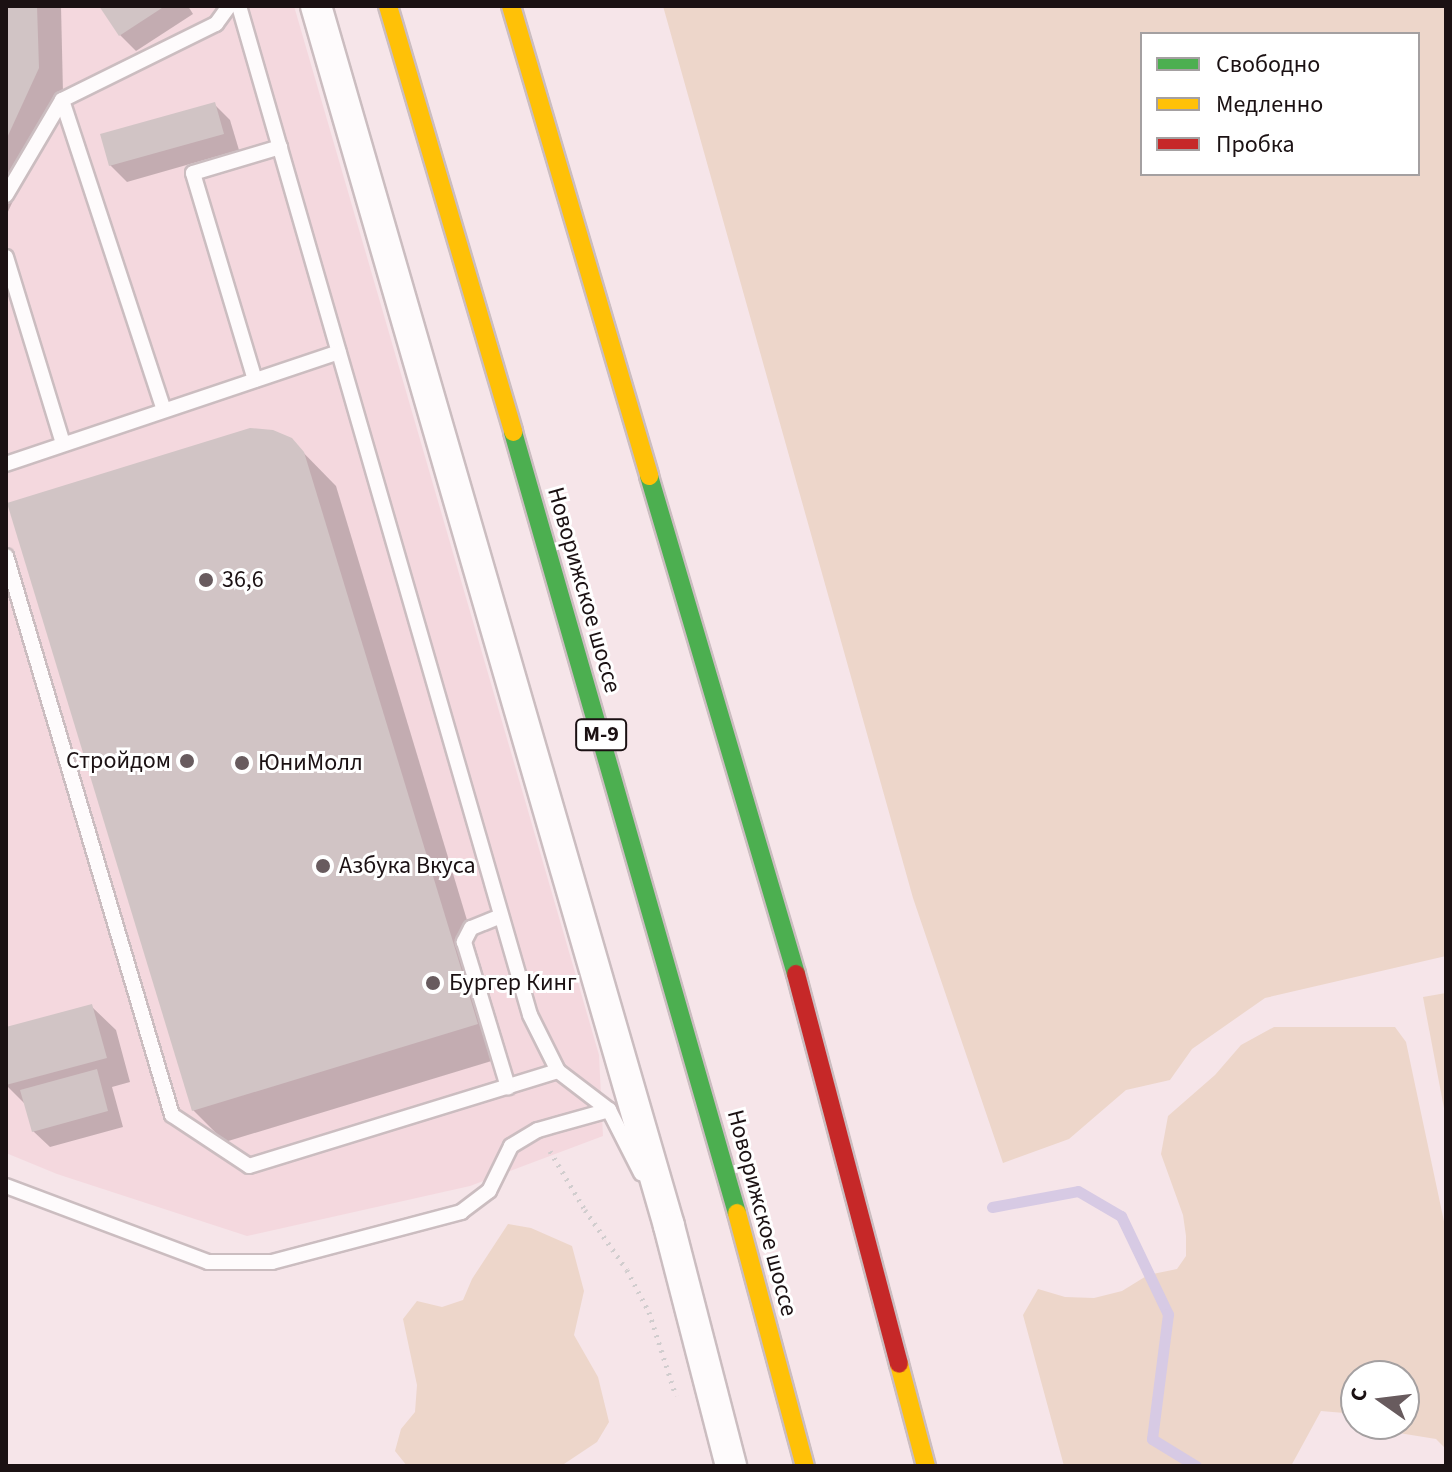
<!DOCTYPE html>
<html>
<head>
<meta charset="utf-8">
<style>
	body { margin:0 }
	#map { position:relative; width:1452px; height:1472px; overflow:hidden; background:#f6e5e9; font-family:"Source Sans 3",sans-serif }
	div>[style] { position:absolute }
	.built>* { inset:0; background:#f4d8de }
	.green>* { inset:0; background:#edd6ca }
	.shadow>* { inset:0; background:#0003 }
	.stream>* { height:11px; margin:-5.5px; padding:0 5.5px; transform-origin:5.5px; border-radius:5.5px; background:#d7cae4 }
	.building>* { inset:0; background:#d1c4c5 }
	.path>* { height:5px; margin-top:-2.5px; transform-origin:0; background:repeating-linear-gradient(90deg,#d1cdce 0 2px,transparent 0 8px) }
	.roads { filter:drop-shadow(2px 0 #cbbdc0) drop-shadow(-2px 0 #cbbdc0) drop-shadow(0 2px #cbbdc0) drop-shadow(0 -2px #cbbdc0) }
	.lane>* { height:14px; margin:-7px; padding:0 7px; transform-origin:7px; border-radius:7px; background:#fefbfc }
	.street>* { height:30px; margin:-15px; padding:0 15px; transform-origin:15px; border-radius:15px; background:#fefbfc }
	.fast>* { height:18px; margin:-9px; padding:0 9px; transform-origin:9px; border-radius:9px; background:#4caf50 }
	.slow>* { height:18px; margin:-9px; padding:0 9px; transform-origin:9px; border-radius:9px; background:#ffc107 }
	.jam>* { height:18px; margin:-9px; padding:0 9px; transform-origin:9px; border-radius:9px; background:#c62828 }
	.dots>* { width:22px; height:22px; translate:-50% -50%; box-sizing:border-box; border:4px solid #fff; border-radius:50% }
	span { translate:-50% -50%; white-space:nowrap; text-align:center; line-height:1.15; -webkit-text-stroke:6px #fff; paint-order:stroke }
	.shield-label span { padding:2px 6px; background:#fff; border:2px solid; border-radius:6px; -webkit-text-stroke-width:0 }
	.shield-label { font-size:22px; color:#1b1113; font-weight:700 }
	.poi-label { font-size:24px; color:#1b1113 }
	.left { translate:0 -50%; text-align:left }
	.right { translate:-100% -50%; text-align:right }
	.street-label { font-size:24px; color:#1b1113 }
	.frame { position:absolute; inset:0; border:8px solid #1b1113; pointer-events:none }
	.legend { position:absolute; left:1140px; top:32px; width:280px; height:144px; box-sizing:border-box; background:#fff; border:2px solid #a4a0a1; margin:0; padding:10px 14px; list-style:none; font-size:24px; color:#1b1113 }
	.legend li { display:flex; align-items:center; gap:16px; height:40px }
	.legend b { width:40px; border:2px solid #a4a0a1 }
	.north { position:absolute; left:1340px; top:1360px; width:80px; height:80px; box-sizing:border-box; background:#fff; border:2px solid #a4a0a1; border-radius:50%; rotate:284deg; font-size:22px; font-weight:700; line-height:32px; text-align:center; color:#1b1113 }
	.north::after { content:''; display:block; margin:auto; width:28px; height:36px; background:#685b5e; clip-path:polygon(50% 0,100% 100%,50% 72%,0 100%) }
</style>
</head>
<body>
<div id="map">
	<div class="built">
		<div style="clip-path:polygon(6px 6px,294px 6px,599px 1055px,603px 1136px,470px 1186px,247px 1236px,57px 1174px,6px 1153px)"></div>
	</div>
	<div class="green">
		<div style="clip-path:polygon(evenodd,663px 6px,1446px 6px,1446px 956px,1265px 998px,1192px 1049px,1170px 1080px,1126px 1090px,1069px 1139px,1003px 1163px,913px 898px,663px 6px,1142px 34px,1418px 34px,1418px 174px,1142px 174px,1142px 34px)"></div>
		<div style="clip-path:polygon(1446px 993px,1446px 1119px,1423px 997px)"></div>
		<div style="clip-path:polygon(1274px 1027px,1395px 1027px,1406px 1042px,1446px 1231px,1446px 1449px,1436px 1439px,1368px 1428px,1364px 1424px,1404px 1424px,1404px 1376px,1356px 1376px,1356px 1414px,1321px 1411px,1291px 1466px,1064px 1466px,1023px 1315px,1038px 1289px,1065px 1297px,1094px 1298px,1122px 1291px,1148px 1275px,1177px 1269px,1186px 1256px,1186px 1236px,1183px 1215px,1161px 1154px,1168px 1116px,1215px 1075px,1241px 1045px)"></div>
		<div style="clip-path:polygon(508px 1224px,531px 1228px,572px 1246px,584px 1291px,574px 1335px,598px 1377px,609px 1422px,597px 1442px,561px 1466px,407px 1466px,395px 1451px,401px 1429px,415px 1412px,417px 1385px,403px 1319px,417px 1301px,442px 1307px,463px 1300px,472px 1279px)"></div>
	</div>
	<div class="shadow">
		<div style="clip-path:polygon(6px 6px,61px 6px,63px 93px,6px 216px)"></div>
		<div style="clip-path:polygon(102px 6px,188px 6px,193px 14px,136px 51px,120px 35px)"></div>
		<div style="clip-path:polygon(214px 104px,230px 120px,239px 150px,127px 182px,110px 165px)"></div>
		<div style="clip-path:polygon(291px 440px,336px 486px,508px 1056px,225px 1142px,193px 1110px)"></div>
		<div style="clip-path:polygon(91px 1006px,116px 1030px,130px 1082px,112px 1087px,123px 1127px,50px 1147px,33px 1131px,26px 1105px,6px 1085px,6px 1030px)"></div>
	</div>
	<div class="stream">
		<div style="left:992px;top:1207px;width:87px;rotate:-10.5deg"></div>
		<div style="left:1078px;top:1191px;width:50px;rotate:30.2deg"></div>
		<div style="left:1121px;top:1216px;width:109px;rotate:64.4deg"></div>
		<div style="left:1168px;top:1314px;width:126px;rotate:97.3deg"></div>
		<div style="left:1152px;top:1439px;width:52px;rotate:31.5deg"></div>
	</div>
	<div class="building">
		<div style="clip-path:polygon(6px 6px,37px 6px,39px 68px,6px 140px)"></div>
		<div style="clip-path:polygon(99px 6px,165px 6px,119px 36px)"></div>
		<div style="clip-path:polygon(215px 102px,224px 134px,109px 166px,100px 134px)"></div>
		<div style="clip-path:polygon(250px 428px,273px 430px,292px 438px,304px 452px,478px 1024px,192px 1111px,7px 503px)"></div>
		<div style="clip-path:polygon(92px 1004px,107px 1058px,6px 1085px,6px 1027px)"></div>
		<div style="clip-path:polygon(97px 1069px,108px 1111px,32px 1132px,20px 1090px)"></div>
	</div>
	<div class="path">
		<div style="left:550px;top:1151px;width:69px;rotate:59.3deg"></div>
		<div style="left:585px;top:1210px;width:73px;rotate:55deg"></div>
		<div style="left:627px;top:1270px;width:47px;rotate:62.4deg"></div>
		<div style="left:649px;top:1312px;width:88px;rotate:72.2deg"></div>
	</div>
	<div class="roads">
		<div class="lane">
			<div style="left:239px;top:6px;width:1050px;rotate:73.91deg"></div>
			<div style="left:530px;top:1015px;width:63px;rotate:63.4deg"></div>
			<div style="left:558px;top:1071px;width:64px;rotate:37.4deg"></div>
			<div style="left:609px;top:1110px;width:71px;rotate:63.1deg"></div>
			<div style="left:62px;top:100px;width:326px;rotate:71.8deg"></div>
			<div style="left:6px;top:195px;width:110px;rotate:-59.5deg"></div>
			<div style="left:62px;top:100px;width:172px;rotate:-26.3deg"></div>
			<div style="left:216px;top:24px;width:22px;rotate:-54deg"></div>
			<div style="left:6px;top:257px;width:195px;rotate:73deg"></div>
			<div style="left:255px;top:380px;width:216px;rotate:-106.7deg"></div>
			<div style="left:193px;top:173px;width:91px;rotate:-16.6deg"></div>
			<div style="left:6px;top:464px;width:351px;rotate:-18.6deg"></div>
			<div style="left:6px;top:556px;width:583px;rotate:73.46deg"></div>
			<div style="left:172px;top:1115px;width:92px;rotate:33.5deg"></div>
			<div style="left:249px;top:1166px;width:323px;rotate:-17.1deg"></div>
			<div style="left:501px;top:916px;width:32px;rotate:158deg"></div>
			<div style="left:471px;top:928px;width:16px;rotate:117deg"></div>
			<div style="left:464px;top:942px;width:152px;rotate:73.1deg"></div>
			<div style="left:6px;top:1186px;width:216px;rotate:20.6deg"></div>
			<div style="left:208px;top:1262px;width:64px"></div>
			<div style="left:272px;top:1262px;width:196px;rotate:-14.8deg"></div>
			<div style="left:461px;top:1212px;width:35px;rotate:-37deg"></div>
			<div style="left:489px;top:1191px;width:50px;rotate:-63.9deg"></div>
			<div style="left:511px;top:1146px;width:31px;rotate:-31deg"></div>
			<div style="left:538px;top:1130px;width:74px;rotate:-15.7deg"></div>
		</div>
		<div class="street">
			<div style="left:316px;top:6px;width:1270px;rotate:73.86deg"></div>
			<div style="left:669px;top:1226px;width:248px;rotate:75.5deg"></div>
		</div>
		<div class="fast">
			<div style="left:513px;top:432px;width:812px;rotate:74deg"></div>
			<div style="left:649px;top:476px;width:519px;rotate:73.55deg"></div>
		</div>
		<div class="slow">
			<div style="left:388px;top:6px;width:444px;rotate:73.6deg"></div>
			<div style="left:511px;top:6px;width:490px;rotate:73.6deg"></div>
			<div style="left:737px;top:1213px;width:262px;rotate:75deg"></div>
			<div style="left:899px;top:1364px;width:106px;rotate:75.2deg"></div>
		</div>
		<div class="jam">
			<div style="left:796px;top:974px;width:403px;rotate:75.2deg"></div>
		</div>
	</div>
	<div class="dots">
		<div style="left:206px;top:580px;background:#685b5e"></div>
		<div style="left:187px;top:761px;background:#685b5e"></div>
		<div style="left:242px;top:763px;background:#685b5e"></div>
		<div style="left:323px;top:866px;background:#685b5e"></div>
		<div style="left:433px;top:983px;background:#685b5e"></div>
	</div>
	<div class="shield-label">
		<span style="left:601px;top:735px">М-9</span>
	</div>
	<div class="poi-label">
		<span class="left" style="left:222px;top:580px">36,6</span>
		<span class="right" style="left:171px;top:761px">Стройдом</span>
		<span class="left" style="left:258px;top:763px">ЮниМолл</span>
		<span class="left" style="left:339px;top:866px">Азбука Вкуса</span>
		<span class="left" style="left:449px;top:983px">Бургер Кинг</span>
	</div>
	<div class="street-label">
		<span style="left:584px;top:590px;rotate:74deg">Новорижское шоссе</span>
		<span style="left:762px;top:1213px;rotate:75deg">Новорижское шоссе</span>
	</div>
	<div class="frame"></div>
	<ul class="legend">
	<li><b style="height:10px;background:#4caf50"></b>Свободно</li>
	<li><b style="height:10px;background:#ffc107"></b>Медленно</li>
	<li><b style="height:10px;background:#c62828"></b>Пробка</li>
	</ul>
	<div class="north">С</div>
</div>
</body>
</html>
